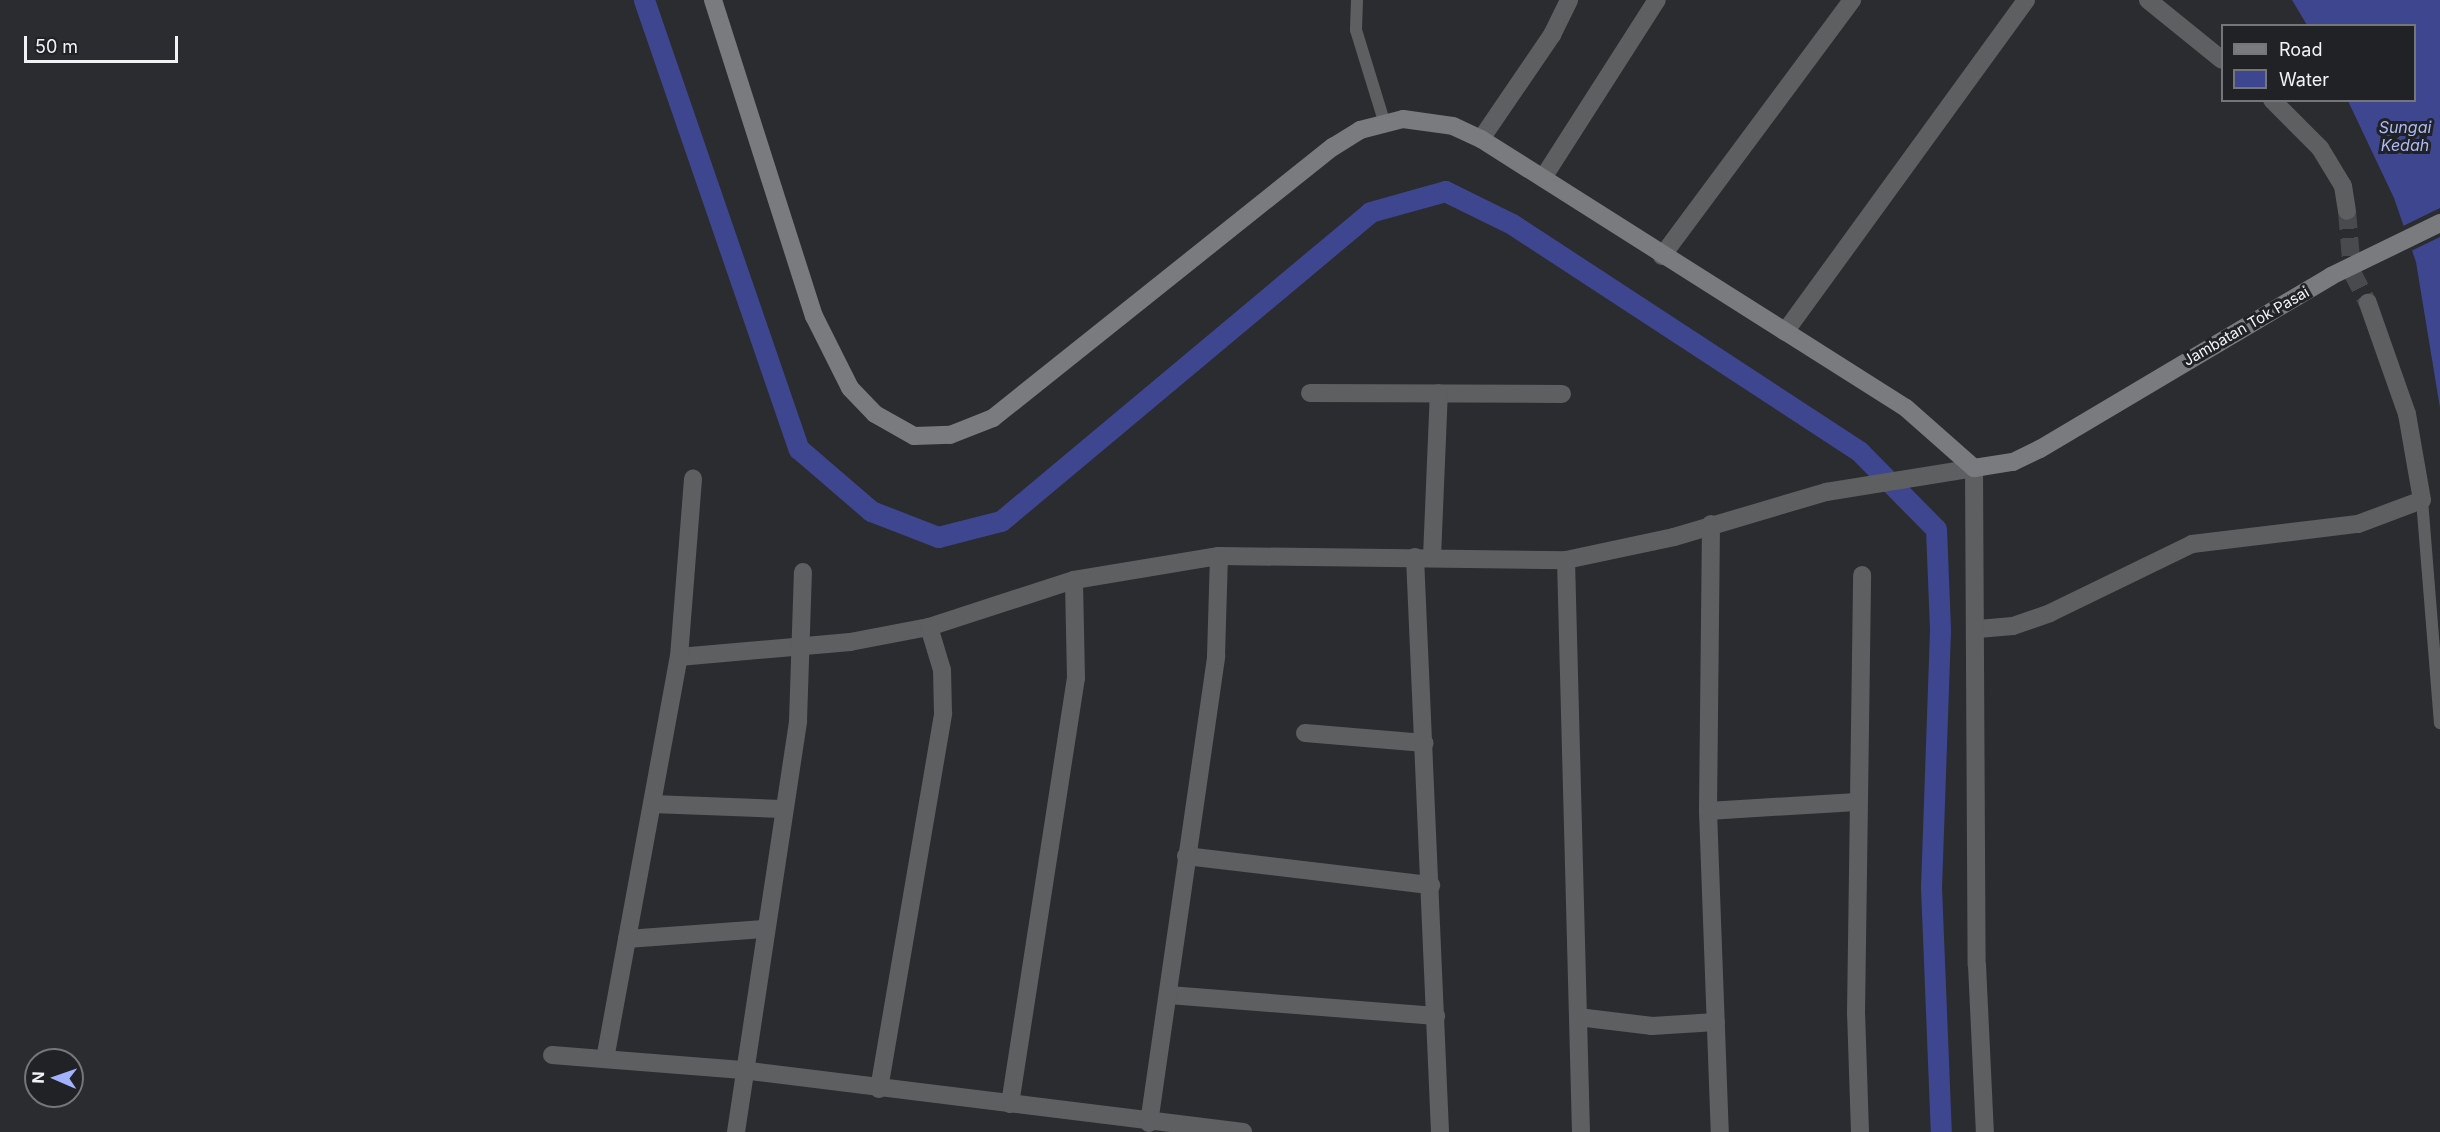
<!DOCTYPE html>
<html>
<head>
<meta charset="utf-8">
<style>
	body { margin:0 }
	#map { position:relative; width:2440px; height:1132px; overflow:hidden; background:#2b2c2f; font-family:Inter,sans-serif }
	div>[style] { position:absolute }
	.water>* { inset:0; background:#3e4690 }
	.pier>* { inset:0; background:#2b2c2f }
	.canal>* { height:21px; margin:-10.5px; padding:0 10.5px; transform-origin:10.5px; border-radius:10.5px; background:#3e4690 }
	.minor-tunnel>* { height:18px; margin-top:-9px; transform-origin:0; background:repeating-linear-gradient(90deg,#494a4d 0 18px,transparent 0 27px) }
	.service>* { height:12px; margin:-6px; padding:0 6px; transform-origin:6px; border-radius:6px; background:#5e5f61 }
	.minor>* { height:18px; margin:-9px; padding:0 9px; transform-origin:9px; border-radius:9px; background:#5e5f61 }
	.tertiary>* { height:18px; margin:-9px; padding:0 9px; transform-origin:9px; border-radius:9px; background:#5e5f61 }
	.secondary>* { height:18px; margin:-9px; padding:0 9px; transform-origin:9px; border-radius:9px; background:#7a7b7e }
	span { translate:-50% -50%; white-space:nowrap; text-align:center; line-height:1.15; -webkit-text-stroke:6px #212225; paint-order:stroke }
	.street-label { font-size:15px; color:#f2f3f5 }
	.water-label { font-size:16px; color:#adbaf8; font-style:italic }
	.legend { position:absolute; left:2221px; top:24px; width:195px; height:78px; box-sizing:border-box; background:#212225; border:2px solid #757678; margin:0; padding:8px 10px; list-style:none; font-size:18px; color:#f2f3f5 }
	.legend li { display:flex; align-items:center; gap:12px; height:30px }
	.legend b { width:30px; border:2px solid #757678 }
	.north { position:absolute; left:24px; top:1048px; width:60px; height:60px; box-sizing:border-box; background:#212225; border:2px solid #757678; border-radius:50%; rotate:272deg; font-size:16px; font-weight:700; line-height:24px; text-align:center; color:#f2f3f5 }
	.north::after { content:''; display:block; margin:auto; width:21px; height:27px; background:#a3b2fd; clip-path:polygon(50% 0,100% 100%,50% 72%,0 100%) }
	.scale { position:absolute; left:24px; top:36px; width:154px; height:27px; box-sizing:border-box; border:3px solid #f2f3f5; border-top:0; padding-left:8px; font-size:18px; line-height:21px; white-space:nowrap; color:#f2f3f5; -webkit-text-stroke:4px #212225; paint-order:stroke }
</style>
</head>
<body>
<div id="map">
	<div class="water">
		<div style="clip-path:polygon(2292px 0,2440px 0,2440px 408px,2416px 262px,2394px 198px,2348px 101px,2414px 100px,2414px 26px,2307px 25px)"></div>
	</div>
	<div class="pier">
		<div style="clip-path:polygon(2440px 208px,2440px 237px,2409px 252px,2401px 227px)"></div>
	</div>
	<div class="canal">
		<div style="left:644px;top:0;width:475px;rotate:71deg"></div>
		<div style="left:799px;top:449px;width:95px;rotate:40.7deg"></div>
		<div style="left:871px;top:511px;width:72px;rotate:21.2deg"></div>
		<div style="left:938px;top:537px;width:65px;rotate:-14.3deg"></div>
		<div style="left:1001px;top:521px;width:481px;rotate:-39.9deg"></div>
		<div style="left:1370px;top:212px;width:78px;rotate:-15.6deg"></div>
		<div style="left:1445px;top:191px;width:75px;rotate:26.2deg"></div>
		<div style="left:1512px;top:224px;width:416px;rotate:33.2deg"></div>
		<div style="left:1860px;top:452px;width:108px;rotate:45.4deg"></div>
		<div style="left:1936px;top:529px;width:101px;rotate:87.7deg"></div>
		<div style="left:1940px;top:630px;width:257px;rotate:92deg"></div>
		<div style="left:1931px;top:887px;width:245px;rotate:87.7deg"></div>
	</div>
	<div class="minor-tunnel">
		<div style="left:2347px;top:211px;width:61px;rotate:85.3deg"></div>
		<div style="left:2352px;top:272px;width:35px;rotate:63deg"></div>
	</div>
	<div class="service">
		<div style="left:1357px;top:0;width:30px;rotate:92deg"></div>
		<div style="left:1356px;top:30px;width:95px;rotate:72.9deg"></div>
		<div style="left:2422px;top:500px;width:224px;rotate:85.4deg"></div>
	</div>
	<div class="minor">
		<div style="left:2148px;top:0;width:95px;rotate:39deg"></div>
		<div style="left:2272px;top:100px;width:68px;rotate:45deg"></div>
		<div style="left:2320px;top:148px;width:44px;rotate:58.8deg"></div>
		<div style="left:2343px;top:186px;width:25px;rotate:81deg"></div>
		<div style="left:1481px;top:139px;width:126px;rotate:-55.7deg"></div>
		<div style="left:1552px;top:35px;width:39px;rotate:-64deg"></div>
		<div style="left:1543px;top:178px;width:211px;rotate:-57.4deg"></div>
		<div style="left:1662px;top:256px;width:319px;rotate:-53.4deg"></div>
		<div style="left:1785px;top:332px;width:410px;rotate:-54deg"></div>
		<div style="left:1310px;top:393px;width:252px;rotate:0.2deg"></div>
		<div style="left:1711px;top:524px;width:287px;rotate:90.6deg"></div>
		<div style="left:1708px;top:811px;width:321px;rotate:87.9deg"></div>
		<div style="left:1415px;top:557px;width:576px;rotate:87.51deg"></div>
		<div style="left:1432px;top:557px;width:164px;rotate:-87.6deg"></div>
		<div style="left:1566px;top:560px;width:572px;rotate:88.5deg"></div>
		<div style="left:1978px;top:629px;width:35px;rotate:-5deg"></div>
		<div style="left:2013px;top:626px;width:39px;rotate:-19deg"></div>
		<div style="left:2050px;top:613px;width:158px;rotate:-25.9deg"></div>
		<div style="left:2192px;top:544px;width:167px;rotate:-6.9deg"></div>
		<div style="left:2358px;top:524px;width:68px;rotate:-20.6deg"></div>
		<div style="left:2422px;top:500px;width:87px;rotate:-99.9deg"></div>
		<div style="left:2407px;top:414px;width:118px;rotate:-109.4deg"></div>
		<div style="left:679px;top:657px;width:172px;rotate:-5deg"></div>
		<div style="left:850px;top:642px;width:80px;rotate:-10.8deg"></div>
		<div style="left:929px;top:627px;width:152px;rotate:-18deg"></div>
		<div style="left:1074px;top:580px;width:147px;rotate:-9.4deg"></div>
		<div style="left:1219px;top:556px;width:347px;rotate:0.7deg"></div>
		<div style="left:1566px;top:560px;width:110px;rotate:-12deg"></div>
		<div style="left:1674px;top:537px;width:159px;rotate:-16.5deg"></div>
		<div style="left:1826px;top:492px;width:150px;rotate:-9.2deg"></div>
		<div style="left:1305px;top:733px;width:120px;rotate:4.8deg"></div>
		<div style="left:652px;top:804px;width:129px;rotate:2.2deg"></div>
		<div style="left:1708px;top:811px;width:149px;rotate:-3.5deg"></div>
		<div style="left:1186px;top:856px;width:247px;rotate:6.8deg"></div>
		<div style="left:627px;top:939px;width:137px;rotate:-4.2deg"></div>
		<div style="left:1169px;top:995px;width:268px;rotate:4.5deg"></div>
		<div style="left:1578px;top:1017px;width:75px;rotate:6.9deg"></div>
		<div style="left:1652px;top:1026px;width:64px;rotate:-3.6deg"></div>
		<div style="left:552px;top:1055px;width:191px;rotate:4.5deg"></div>
		<div style="left:742px;top:1070px;width:505px;rotate:7.05deg"></div>
		<div style="left:605px;top:1059px;width:409px;rotate:-79.6deg"></div>
		<div style="left:679px;top:657px;width:179px;rotate:-85.5deg"></div>
		<div style="left:879px;top:1089px;width:381px;rotate:-80.3deg"></div>
		<div style="left:943px;top:713px;width:43px;rotate:-91.3deg"></div>
		<div style="left:942px;top:670px;width:45px;rotate:-106.8deg"></div>
		<div style="left:1010px;top:1104px;width:431px;rotate:-81.2deg"></div>
		<div style="left:1076px;top:678px;width:98px;rotate:-91.2deg"></div>
		<div style="left:1149px;top:1123px;width:472px;rotate:-81.8deg"></div>
		<div style="left:1216px;top:656px;width:100px;rotate:-88.3deg"></div>
		<div style="left:736px;top:1132px;width:416px;rotate:-81.4deg"></div>
		<div style="left:798px;top:721px;width:149px;rotate:-88.1deg"></div>
		<div style="left:1860px;top:1132px;width:118px;rotate:-91.9deg"></div>
		<div style="left:1856px;top:1014px;width:439px;rotate:-89.2deg"></div>
	</div>
	<div class="tertiary">
		<div style="left:1974px;top:468px;width:497px;rotate:89.7deg"></div>
		<div style="left:1977px;top:965px;width:167px;rotate:87.3deg"></div>
	</div>
	<div class="secondary">
		<div style="left:713px;top:0;width:332px;rotate:72.3deg"></div>
		<div style="left:814px;top:316px;width:80px;rotate:63.4deg"></div>
		<div style="left:850px;top:388px;width:36px;rotate:46deg"></div>
		<div style="left:875px;top:414px;width:45px;rotate:29.4deg"></div>
		<div style="left:914px;top:436px;width:36px;rotate:-2deg"></div>
		<div style="left:950px;top:435px;width:46px;rotate:-21.6deg"></div>
		<div style="left:993px;top:418px;width:435px;rotate:-38.6deg"></div>
		<div style="left:1333px;top:147px;width:32px;rotate:-32deg"></div>
		<div style="left:1360px;top:130px;width:44px;rotate:-14.3deg"></div>
		<div style="left:1403px;top:119px;width:50px;rotate:8deg"></div>
		<div style="left:1453px;top:126px;width:31px;rotate:25deg"></div>
		<div style="left:1481px;top:139px;width:503px;rotate:32.33deg"></div>
		<div style="left:1906px;top:408px;width:91px;rotate:41.4deg"></div>
		<div style="left:1974px;top:468px;width:39px;rotate:-9deg"></div>
		<div style="left:2013px;top:462px;width:30px;rotate:-26deg"></div>
		<div style="left:2040px;top:449px;width:339px;rotate:-30.7deg"></div>
		<div style="left:2331px;top:276px;width:121px;rotate:-25.9deg"></div>
	</div>
	<div class="street-label">
		<span style="left:2246px;top:326px;rotate:-30deg">Jambatan Tok Pasai</span>
	</div>
	<div class="water-label">
		<span style="left:2405px;top:136px">Sungai<br>Kedah</span>
	</div>
	<ul class="legend">
	<li><b style="height:8px;background:#7a7b7e"></b>Road</li>
	<li><b style="height:16px;background:#3e4690"></b>Water</li>
	</ul>
	<div class="north">N</div>
	<div class="scale">50 m</div>
</div>
</body>
</html>
